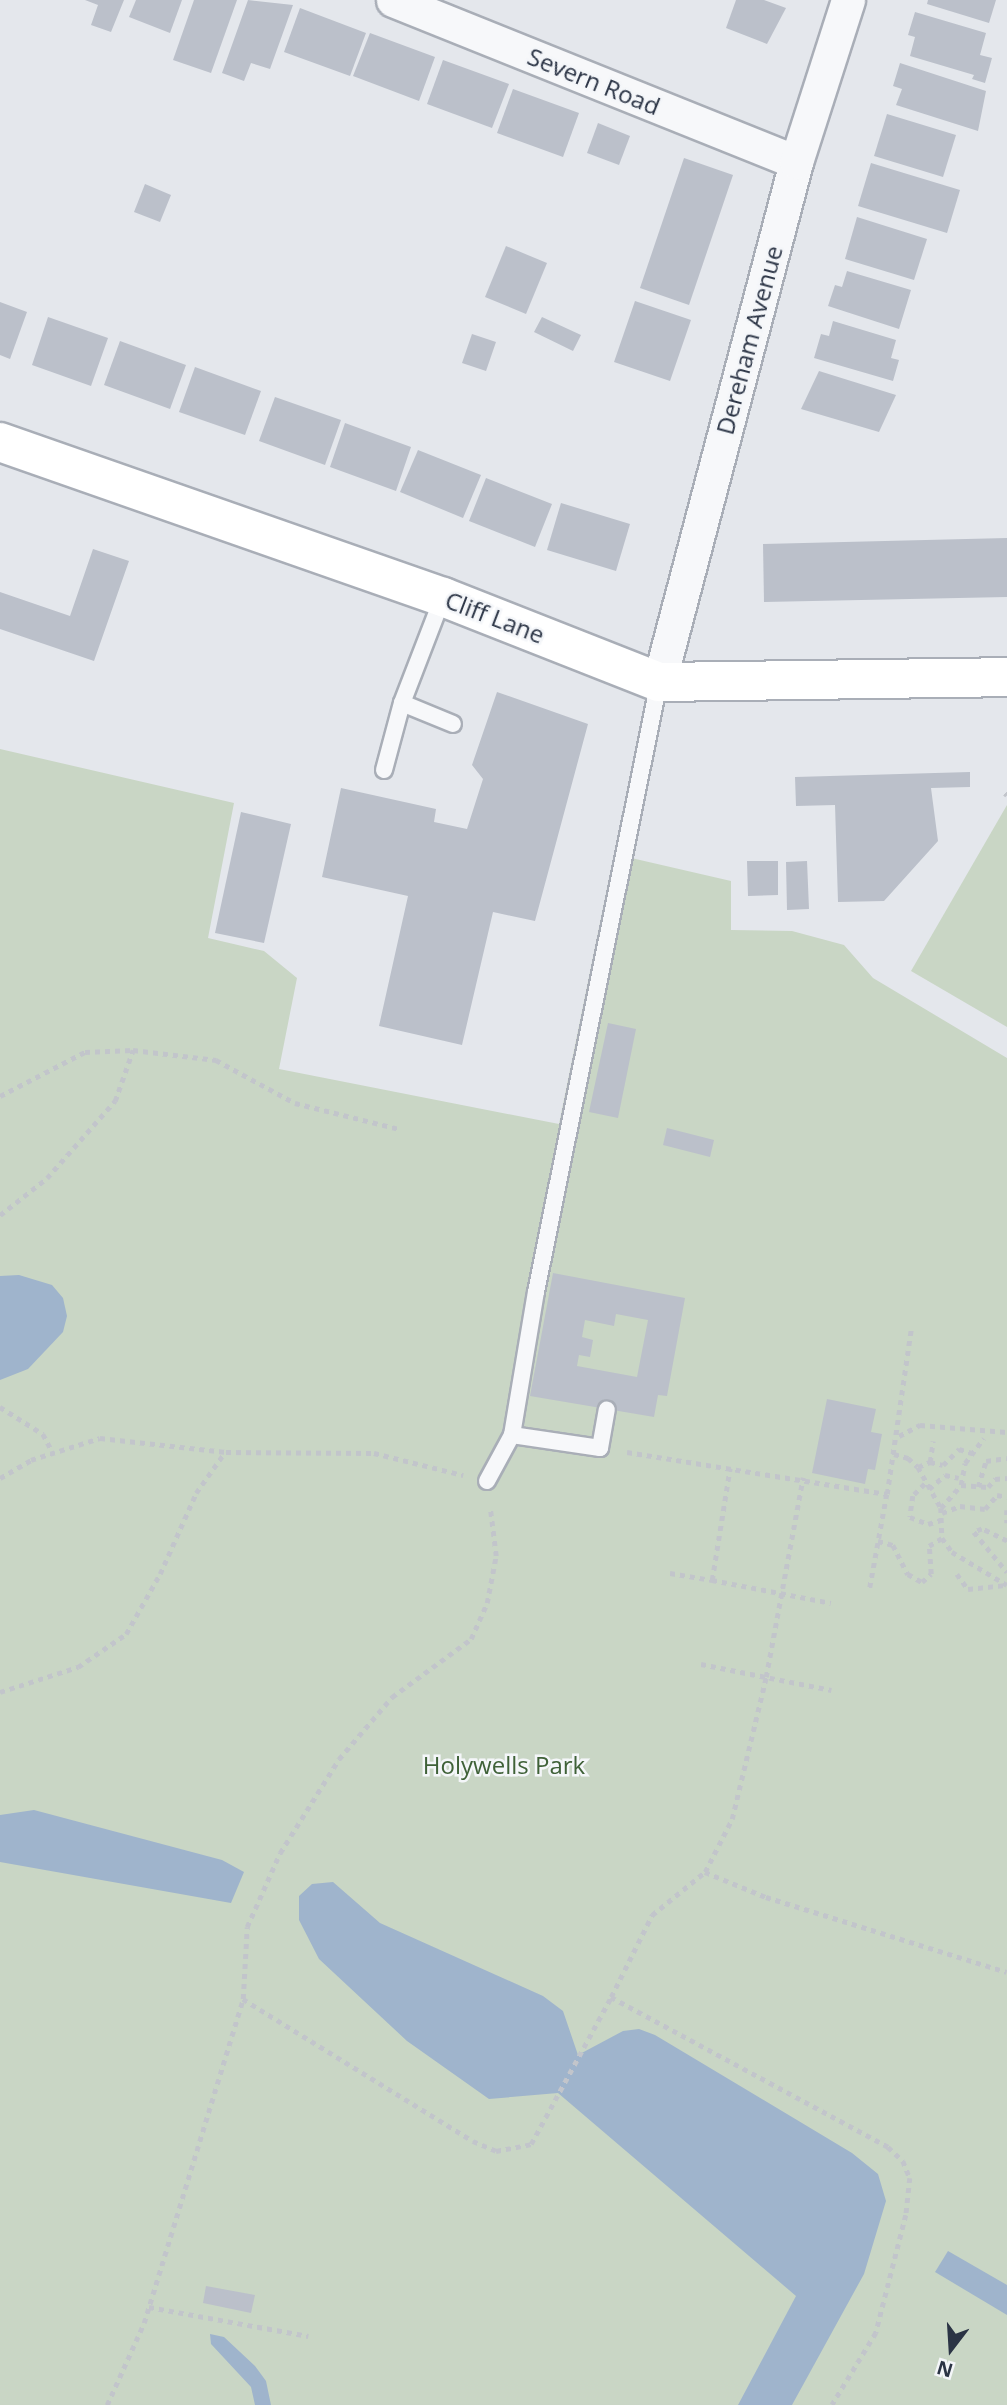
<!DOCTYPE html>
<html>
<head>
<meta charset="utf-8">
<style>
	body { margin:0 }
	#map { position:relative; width:1007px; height:2405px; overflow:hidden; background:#e4e7ec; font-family:"Open Sans",sans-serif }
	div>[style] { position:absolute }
	.green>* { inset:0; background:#c9d6c5 }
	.water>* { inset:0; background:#9fb4cc }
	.building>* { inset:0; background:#bbc0ca }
	.path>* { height:4.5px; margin-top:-2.25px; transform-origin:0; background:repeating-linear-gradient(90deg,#c2c5cb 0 5px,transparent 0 10px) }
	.roads { filter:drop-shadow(2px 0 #a9aeb7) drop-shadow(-2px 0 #a9aeb7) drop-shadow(0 2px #a9aeb7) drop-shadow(0 -2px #a9aeb7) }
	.lane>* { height:16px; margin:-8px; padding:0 8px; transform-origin:8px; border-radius:8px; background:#f7f8fa }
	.street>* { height:33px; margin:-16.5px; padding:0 16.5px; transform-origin:16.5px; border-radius:16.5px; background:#f7f8fa }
	.secondary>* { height:38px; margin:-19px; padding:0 19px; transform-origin:19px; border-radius:19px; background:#fff }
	span { translate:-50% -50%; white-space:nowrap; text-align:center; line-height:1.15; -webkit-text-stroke:5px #f4f6f9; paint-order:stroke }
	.street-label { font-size:24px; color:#2b3445 }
	.park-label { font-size:24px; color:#3f6138 }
	.north { position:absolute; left:916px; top:2314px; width:70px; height:70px; -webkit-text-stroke:5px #f4f6f9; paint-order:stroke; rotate:197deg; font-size:19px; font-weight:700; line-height:28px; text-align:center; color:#2b3445 }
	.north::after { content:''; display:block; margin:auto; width:24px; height:32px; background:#2b3445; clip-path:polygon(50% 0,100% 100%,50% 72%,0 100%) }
</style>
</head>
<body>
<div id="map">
	<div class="green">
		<div style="clip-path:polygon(0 749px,234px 803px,208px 938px,264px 951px,297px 978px,279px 1069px,559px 1124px,614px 854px,731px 881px,731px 930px,792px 931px,844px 945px,873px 978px,1007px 1058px,1007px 2405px,0 2405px)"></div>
		<div style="clip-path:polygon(1007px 805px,1007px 1027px,911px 971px)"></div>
	</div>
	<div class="water">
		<div style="clip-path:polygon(19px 1275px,52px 1285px,63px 1298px,67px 1316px,63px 1332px,28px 1369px,0 1380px,0 1276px)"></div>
		<div style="clip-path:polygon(34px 1810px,222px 1860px,244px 1872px,231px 1903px,0 1862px,0 1815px)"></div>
		<div style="clip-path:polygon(333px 1882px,380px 1923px,543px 1996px,563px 2011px,578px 2055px,623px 2031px,639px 2029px,655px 2035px,852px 2153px,878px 2174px,886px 2201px,864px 2274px,792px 2405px,738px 2405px,796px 2296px,558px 2093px,489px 2099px,407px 2041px,319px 1959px,299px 1920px,299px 1896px,312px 1884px)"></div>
		<div style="clip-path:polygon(948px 2251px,1007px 2285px,1007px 2315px,935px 2272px)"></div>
		<div style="clip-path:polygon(210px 2334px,224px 2337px,255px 2366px,266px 2381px,271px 2405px,255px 2405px,251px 2387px,211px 2344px)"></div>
	</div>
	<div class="building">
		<div style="clip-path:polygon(85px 0,124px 0,111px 32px,91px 25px,98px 5px)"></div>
		<div style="clip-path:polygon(136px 0,182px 0,170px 33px,129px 17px)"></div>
		<div style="clip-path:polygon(194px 0,237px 0,211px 73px,173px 60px)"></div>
		<div style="clip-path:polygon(248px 0,293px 5px,270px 69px,251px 63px,244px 81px,222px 73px)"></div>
		<div style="clip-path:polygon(736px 0,764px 0,786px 8px,767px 44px,726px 28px)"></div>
		<div style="clip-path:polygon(928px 0,996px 0,989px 23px,927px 4px)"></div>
		<div style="clip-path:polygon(300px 8px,366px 33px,350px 76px,284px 52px)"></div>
		<div style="clip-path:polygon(915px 12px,986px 33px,980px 55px,992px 58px,985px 83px,972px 79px,974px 75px,910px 56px,915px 37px,908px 35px)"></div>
		<div style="clip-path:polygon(370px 33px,435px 57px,419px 101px,353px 76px)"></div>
		<div style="clip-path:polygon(443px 60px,509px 84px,492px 128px,427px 104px)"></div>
		<div style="clip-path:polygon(900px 63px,986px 91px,978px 131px,896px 105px,902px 89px,893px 86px)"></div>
		<div style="clip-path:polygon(513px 89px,579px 113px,563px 157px,497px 133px)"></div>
		<div style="clip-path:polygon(887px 114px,956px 135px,943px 177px,874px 156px)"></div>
		<div style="clip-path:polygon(598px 123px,630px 136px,619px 165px,587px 153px)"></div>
		<div style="clip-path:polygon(684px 158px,733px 175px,689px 305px,640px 288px)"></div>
		<div style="clip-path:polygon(871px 163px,960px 190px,947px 233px,858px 206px)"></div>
		<div style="clip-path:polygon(145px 184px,171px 195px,160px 222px,134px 212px)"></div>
		<div style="clip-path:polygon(857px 217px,927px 239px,914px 280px,845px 259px)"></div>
		<div style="clip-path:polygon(506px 246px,547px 263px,526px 314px,485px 297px)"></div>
		<div style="clip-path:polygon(847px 271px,911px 290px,899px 329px,828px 306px,835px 285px,842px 287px)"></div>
		<div style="clip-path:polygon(635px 301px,691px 320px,670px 381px,614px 362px)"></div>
		<div style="clip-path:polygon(0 302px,27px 312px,10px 359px,0 355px)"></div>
		<div style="clip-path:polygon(48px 317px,108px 338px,91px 386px,32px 365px)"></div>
		<div style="clip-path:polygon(542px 317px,581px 335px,573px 351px,534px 332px)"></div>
		<div style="clip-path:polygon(833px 321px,896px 340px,891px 358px,899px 360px,893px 381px,814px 358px,821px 334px,829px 336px)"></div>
		<div style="clip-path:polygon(472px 334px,496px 342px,486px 371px,462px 363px)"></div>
		<div style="clip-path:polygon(120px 341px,186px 365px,170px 409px,104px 385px)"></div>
		<div style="clip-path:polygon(195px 367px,261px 391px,245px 435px,179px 412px)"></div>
		<div style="clip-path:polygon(819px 371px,896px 395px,879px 432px,801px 409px)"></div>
		<div style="clip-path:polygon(275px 397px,341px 420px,325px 465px,259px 441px)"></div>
		<div style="clip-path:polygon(345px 423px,411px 447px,396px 491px,330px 467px)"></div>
		<div style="clip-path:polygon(418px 450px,481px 475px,463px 518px,400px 492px)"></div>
		<div style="clip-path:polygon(486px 478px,552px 504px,535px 547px,469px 521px)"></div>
		<div style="clip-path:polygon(561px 503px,630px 524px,616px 571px,547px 550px)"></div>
		<div style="clip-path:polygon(1007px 538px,1007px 597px,764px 602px,763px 544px)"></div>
		<div style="clip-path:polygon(93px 549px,129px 561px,94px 661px,0 629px,0 592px,70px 616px)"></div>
		<div style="clip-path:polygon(497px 692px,588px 724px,535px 921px,493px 912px,462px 1045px,379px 1026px,408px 896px,322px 877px,341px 788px,436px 809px,434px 822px,467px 829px,483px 779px,472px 765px)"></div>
		<div style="clip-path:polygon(970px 772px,970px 787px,931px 788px,938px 841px,884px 901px,838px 902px,835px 805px,796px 806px,795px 777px)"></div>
		<div style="clip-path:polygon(241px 812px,291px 824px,264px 943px,215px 933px)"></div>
		<div style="clip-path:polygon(747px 861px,778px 861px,778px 895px,748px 896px)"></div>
		<div style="clip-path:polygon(807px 861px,809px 909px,787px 910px,786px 862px)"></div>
		<div style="clip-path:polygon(608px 1023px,636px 1029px,618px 1118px,589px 1112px)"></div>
		<div style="clip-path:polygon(667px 1128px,714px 1140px,710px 1157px,663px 1145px)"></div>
		<div style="clip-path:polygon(evenodd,553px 1273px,685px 1298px,667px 1396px,658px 1395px,654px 1417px,530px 1396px,553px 1273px,616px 1314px,648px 1320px,637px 1377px,577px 1366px,579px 1355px,590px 1357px,593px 1340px,582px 1337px,585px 1320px,614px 1326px,616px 1314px)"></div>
		<div style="clip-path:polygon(827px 1399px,876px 1409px,871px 1432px,882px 1434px,875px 1470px,868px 1469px,865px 1484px,812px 1473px)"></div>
		<div style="clip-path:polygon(206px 2286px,255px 2295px,251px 2313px,203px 2303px)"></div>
	</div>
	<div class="path">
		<div style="left:1005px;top:793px;width:3px;rotate:45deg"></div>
		<div style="left:0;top:1096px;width:96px;rotate:-27.4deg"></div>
		<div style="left:85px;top:1052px;width:48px;rotate:-2.4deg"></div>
		<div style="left:133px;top:1050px;width:84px;rotate:6.9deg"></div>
		<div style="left:216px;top:1060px;width:90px;rotate:28.6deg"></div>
		<div style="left:295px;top:1103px;width:107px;rotate:14deg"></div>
		<div style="left:0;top:1215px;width:60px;rotate:-38.2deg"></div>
		<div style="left:47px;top:1178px;width:103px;rotate:-48.6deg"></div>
		<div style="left:115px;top:1101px;width:54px;rotate:-70.6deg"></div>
		<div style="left:0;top:1407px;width:51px;rotate:32.1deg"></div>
		<div style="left:43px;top:1434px;width:21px;rotate:62deg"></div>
		<div style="left:899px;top:1436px;width:24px;rotate:-28deg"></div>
		<div style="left:920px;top:1425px;width:87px;rotate:4.6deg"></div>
		<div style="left:627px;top:1452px;width:263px;rotate:9.2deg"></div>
		<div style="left:887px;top:1494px;width:96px;rotate:100.3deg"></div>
		<div style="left:894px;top:1454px;width:15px;rotate:16deg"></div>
		<div style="left:908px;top:1458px;width:13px;rotate:42deg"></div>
		<div style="left:918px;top:1467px;width:47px;rotate:60.7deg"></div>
		<div style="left:941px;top:1508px;width:30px;rotate:88deg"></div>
		<div style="left:942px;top:1538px;width:17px;rotate:54deg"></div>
		<div style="left:952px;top:1552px;width:64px;rotate:31deg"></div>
		<div style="left:930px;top:1462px;width:21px;rotate:-82deg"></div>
		<div style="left:918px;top:1467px;width:13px;rotate:-23deg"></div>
		<div style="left:930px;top:1462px;width:13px;rotate:13deg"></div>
		<div style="left:943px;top:1465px;width:23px;rotate:-45deg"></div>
		<div style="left:959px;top:1449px;width:14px;rotate:17deg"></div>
		<div style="left:0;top:1478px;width:36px;rotate:-30deg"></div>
		<div style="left:31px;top:1460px;width:72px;rotate:-17.7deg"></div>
		<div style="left:100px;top:1438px;width:127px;rotate:6.3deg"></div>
		<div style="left:226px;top:1452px;width:148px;rotate:0.4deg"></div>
		<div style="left:374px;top:1453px;width:92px;rotate:13.9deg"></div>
		<div style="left:925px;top:1484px;width:17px;rotate:135deg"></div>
		<div style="left:913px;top:1496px;width:21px;rotate:98deg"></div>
		<div style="left:910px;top:1517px;width:19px;rotate:21deg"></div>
		<div style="left:928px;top:1524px;width:14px;rotate:-17deg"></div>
		<div style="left:961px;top:1485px;width:22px;rotate:-80deg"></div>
		<div style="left:965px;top:1463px;width:31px;rotate:-53deg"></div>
		<div style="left:978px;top:1487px;width:27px;rotate:-73deg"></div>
		<div style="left:986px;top:1461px;width:21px;rotate:-8deg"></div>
		<div style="left:929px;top:1489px;width:21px;rotate:-41deg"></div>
		<div style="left:945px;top:1475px;width:14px;rotate:12deg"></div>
		<div style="left:887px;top:1494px;width:167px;rotate:-81.7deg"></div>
		<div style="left:941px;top:1508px;width:30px;rotate:-49deg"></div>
		<div style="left:961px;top:1485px;width:27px;rotate:4deg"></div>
		<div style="left:988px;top:1487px;width:11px;rotate:-49deg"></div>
		<div style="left:995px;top:1479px;width:12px;rotate:-5deg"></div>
		<div style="left:1007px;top:1510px;width:13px;rotate:90deg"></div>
		<div style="left:942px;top:1513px;width:19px;rotate:-21deg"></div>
		<div style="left:960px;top:1506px;width:25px;rotate:7deg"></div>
		<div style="left:985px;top:1509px;width:18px;rotate:-49deg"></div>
		<div style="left:997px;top:1495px;width:10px;rotate:11deg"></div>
		<div style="left:878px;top:1541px;width:16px;rotate:15deg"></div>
		<div style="left:893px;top:1545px;width:33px;rotate:63deg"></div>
		<div style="left:908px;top:1574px;width:16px;rotate:30deg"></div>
		<div style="left:922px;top:1582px;width:12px;rotate:-42deg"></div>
		<div style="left:931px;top:1574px;width:28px;rotate:-94deg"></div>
		<div style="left:929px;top:1546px;width:15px;rotate:-32deg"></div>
		<div style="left:1007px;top:1541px;width:28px;rotate:-154deg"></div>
		<div style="left:982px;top:1529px;width:9px;rotate:159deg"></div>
		<div style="left:974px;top:1532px;width:52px;rotate:50.5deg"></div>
		<div style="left:670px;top:1573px;width:43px;rotate:9.5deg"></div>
		<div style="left:712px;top:1580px;width:113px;rotate:-80.9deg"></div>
		<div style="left:957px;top:1574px;width:19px;rotate:54deg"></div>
		<div style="left:968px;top:1589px;width:37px;rotate:-6deg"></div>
		<div style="left:712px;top:1580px;width:121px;rotate:10.9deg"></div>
		<div style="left:701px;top:1664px;width:133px;rotate:11.3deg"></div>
		<div style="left:0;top:1692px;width:82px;rotate:-17.8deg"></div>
		<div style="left:78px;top:1667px;width:58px;rotate:-34.5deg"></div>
		<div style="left:126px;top:1634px;width:69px;rotate:-60.5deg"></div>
		<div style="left:160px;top:1574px;width:89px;rotate:-66deg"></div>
		<div style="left:196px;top:1493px;width:50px;rotate:-54.7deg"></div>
		<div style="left:705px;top:1872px;width:66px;rotate:22.3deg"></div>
		<div style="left:766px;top:1897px;width:252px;rotate:17.3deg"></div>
		<div style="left:611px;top:1997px;width:92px;rotate:-63.4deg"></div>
		<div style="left:652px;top:1915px;width:68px;rotate:-39.1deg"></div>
		<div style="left:705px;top:1872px;width:59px;rotate:-63deg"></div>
		<div style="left:732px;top:1819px;width:146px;rotate:-76.5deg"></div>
		<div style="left:766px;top:1677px;width:203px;rotate:-79.5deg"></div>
		<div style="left:243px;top:1999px;width:270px;rotate:31.7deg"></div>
		<div style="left:473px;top:2141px;width:25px;rotate:23deg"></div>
		<div style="left:496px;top:2151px;width:36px;rotate:-11deg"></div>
		<div style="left:531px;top:2144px;width:167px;rotate:-61.4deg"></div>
		<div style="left:611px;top:1997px;width:315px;rotate:28.4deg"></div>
		<div style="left:888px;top:2147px;width:21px;rotate:43deg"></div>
		<div style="left:903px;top:2161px;width:18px;rotate:68deg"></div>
		<div style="left:910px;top:2178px;width:37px;rotate:96deg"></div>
		<div style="left:906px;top:2215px;width:122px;rotate:104.3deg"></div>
		<div style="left:876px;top:2333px;width:84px;rotate:121.4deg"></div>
		<div style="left:149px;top:2307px;width:162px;rotate:10.3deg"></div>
		<div style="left:107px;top:2405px;width:90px;rotate:-65.7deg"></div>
		<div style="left:144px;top:2323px;width:339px;rotate:-73deg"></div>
		<div style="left:243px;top:1999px;width:72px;rotate:-86.8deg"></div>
		<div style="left:247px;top:1927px;width:81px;rotate:-66deg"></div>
		<div style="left:280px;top:1853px;width:111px;rotate:-57.9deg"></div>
		<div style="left:339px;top:1759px;width:82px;rotate:-49.5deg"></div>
		<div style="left:392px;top:1697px;width:98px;rotate:-36.3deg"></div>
		<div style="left:471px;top:1639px;width:39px;rotate:-66deg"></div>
		<div style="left:487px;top:1603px;width:48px;rotate:-79.2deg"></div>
		<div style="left:496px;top:1556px;width:49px;rotate:-97deg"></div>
	</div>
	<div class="roads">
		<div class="lane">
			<div style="left:402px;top:703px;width:55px;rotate:22.4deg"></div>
			<div style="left:384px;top:770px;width:69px;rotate:-75deg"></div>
			<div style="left:402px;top:703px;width:114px;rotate:-68.9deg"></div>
			<div style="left:512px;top:1435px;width:89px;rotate:8.4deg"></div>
			<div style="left:600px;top:1448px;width:39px;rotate:-80deg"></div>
			<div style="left:487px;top:1481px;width:52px;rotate:-61.5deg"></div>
			<div style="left:512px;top:1435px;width:145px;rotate:-80.5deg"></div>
			<div style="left:536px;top:1292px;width:622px;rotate:-78.6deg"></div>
		</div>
		<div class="street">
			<div style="left:393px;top:0;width:434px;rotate:21.9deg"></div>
			<div style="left:659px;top:682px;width:538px;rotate:-75.24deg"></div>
			<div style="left:796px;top:162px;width:170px;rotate:-72.2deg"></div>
		</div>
		<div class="secondary">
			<div style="left:0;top:442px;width:469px;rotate:19.3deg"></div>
			<div style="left:443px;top:597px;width:232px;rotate:21.5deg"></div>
			<div style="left:659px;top:682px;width:348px;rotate:-0.8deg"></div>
		</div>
	</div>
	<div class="street-label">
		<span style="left:594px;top:81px;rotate:22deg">Severn Road</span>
		<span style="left:749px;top:340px;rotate:-75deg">Dereham Avenue</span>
		<span style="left:495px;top:617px;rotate:21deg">Cliff Lane</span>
	</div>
	<div class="park-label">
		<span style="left:504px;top:1765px">Holywells Park</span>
	</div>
	<div class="north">N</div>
</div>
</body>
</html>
